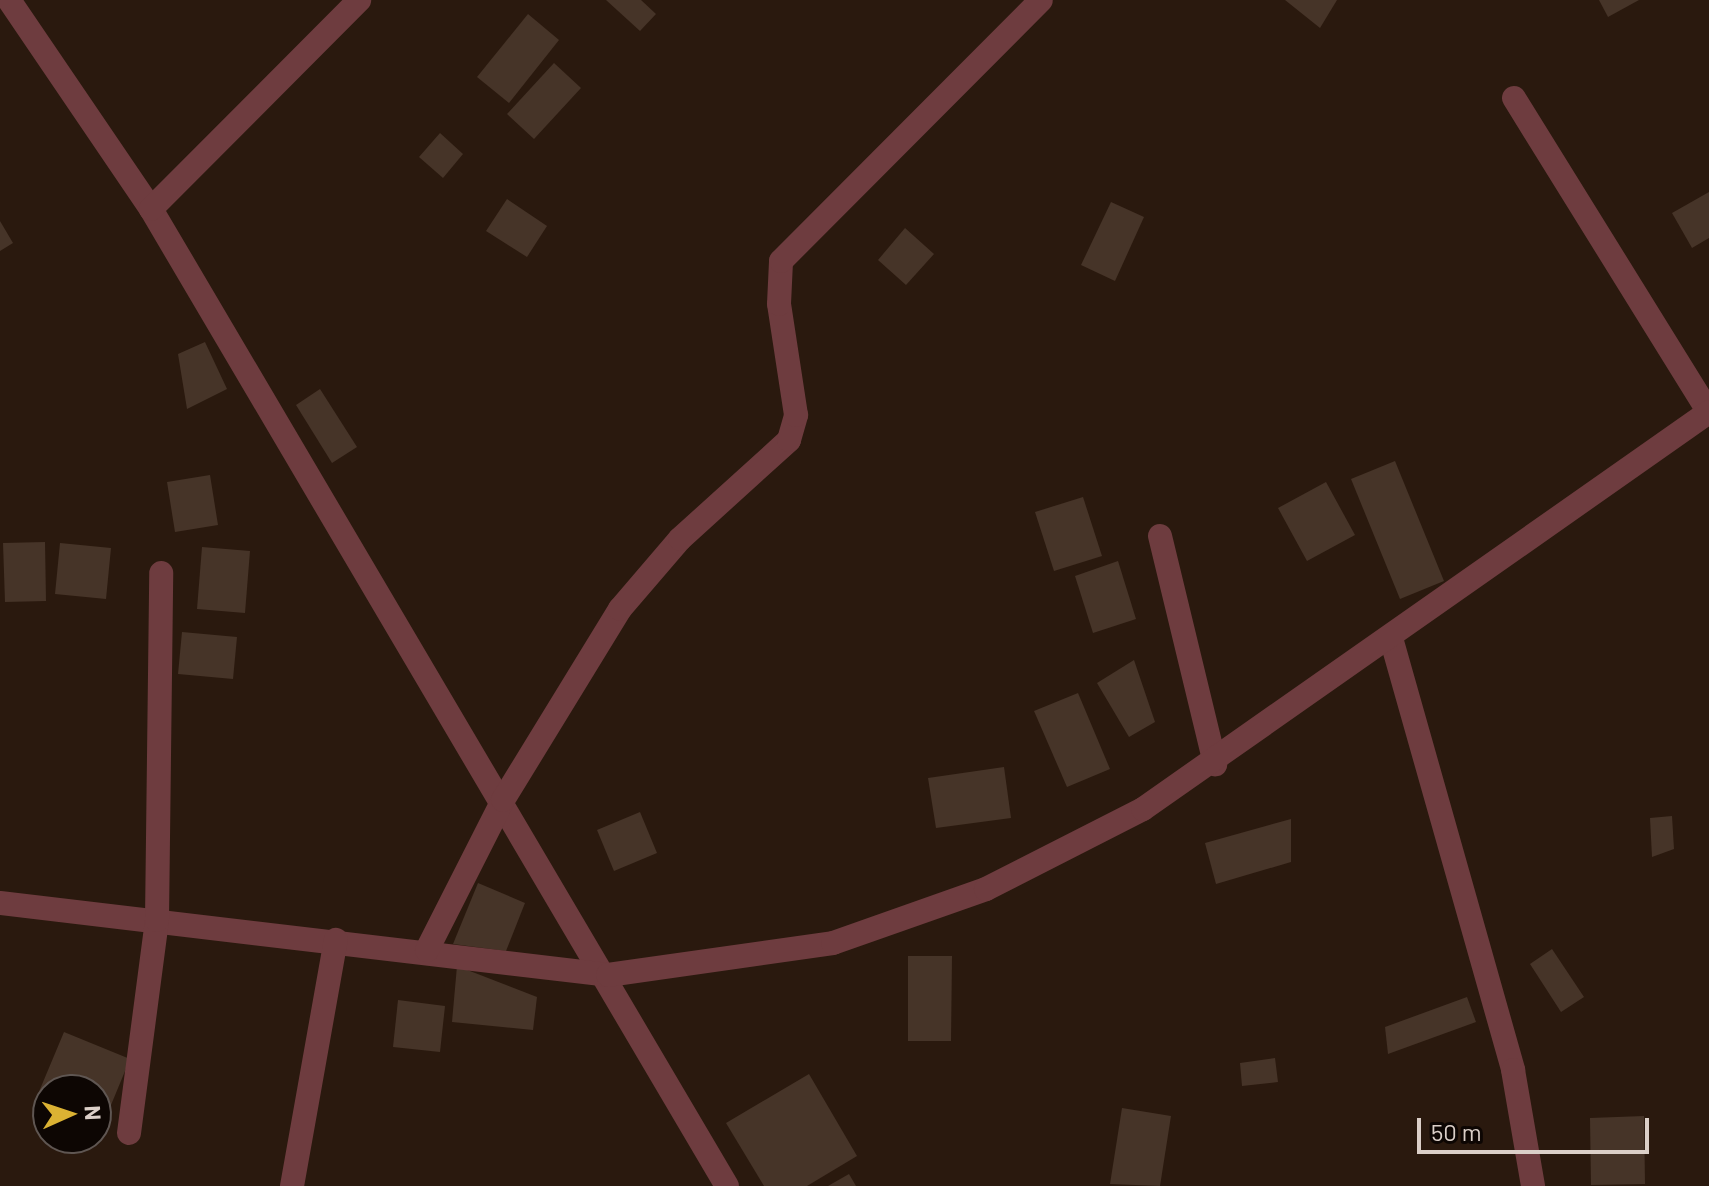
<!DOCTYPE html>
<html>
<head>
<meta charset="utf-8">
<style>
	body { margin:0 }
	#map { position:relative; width:1709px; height:1186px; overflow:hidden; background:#2a190e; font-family:Barlow,sans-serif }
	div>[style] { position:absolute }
	.building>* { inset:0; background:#463428 }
	.minor>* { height:24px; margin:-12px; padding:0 12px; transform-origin:12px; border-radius:12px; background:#6e3c3f }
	span { translate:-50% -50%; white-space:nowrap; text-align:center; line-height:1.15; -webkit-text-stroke:6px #0d0603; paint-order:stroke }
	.north { position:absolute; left:32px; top:1074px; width:80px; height:80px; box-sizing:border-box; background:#0d0603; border:2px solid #5f5652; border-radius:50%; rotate:87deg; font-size:22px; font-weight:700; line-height:32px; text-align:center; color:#dbcfc8 }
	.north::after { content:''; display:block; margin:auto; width:28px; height:36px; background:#dbb233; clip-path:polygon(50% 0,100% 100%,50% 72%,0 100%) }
	.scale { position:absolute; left:1417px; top:1118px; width:232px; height:36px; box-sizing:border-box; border:4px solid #dbcfc8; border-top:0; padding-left:10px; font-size:24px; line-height:28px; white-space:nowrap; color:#dbcfc8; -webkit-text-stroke:6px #0d0603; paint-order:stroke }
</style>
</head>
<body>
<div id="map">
	<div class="building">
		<div style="clip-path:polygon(606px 0,641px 0,656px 14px,640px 31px)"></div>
		<div style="clip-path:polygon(1285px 0,1337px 0,1320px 28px)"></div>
		<div style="clip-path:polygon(1599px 0,1639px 0,1608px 17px)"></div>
		<div style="clip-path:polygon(528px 14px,559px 40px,509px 103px,477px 77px)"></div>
		<div style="clip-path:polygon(554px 63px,581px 88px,534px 139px,507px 114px)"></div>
		<div style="clip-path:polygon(440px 133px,463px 154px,443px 178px,419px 157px)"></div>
		<div style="clip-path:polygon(1709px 192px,1709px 238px,1692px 248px,1672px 213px)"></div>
		<div style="clip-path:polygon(507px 199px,547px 226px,527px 257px,486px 231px)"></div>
		<div style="clip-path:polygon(1111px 202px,1144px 217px,1115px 281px,1081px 265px)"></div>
		<div style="clip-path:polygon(0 221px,13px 243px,0 251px)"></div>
		<div style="clip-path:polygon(905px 228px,934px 254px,906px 285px,878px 260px)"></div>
		<div style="clip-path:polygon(205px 342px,227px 389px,187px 409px,178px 354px)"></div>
		<div style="clip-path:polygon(320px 389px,357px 447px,332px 463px,296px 405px)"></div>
		<div style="clip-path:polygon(1395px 461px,1444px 581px,1400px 599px,1351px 479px)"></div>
		<div style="clip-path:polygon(210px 475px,218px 525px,175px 532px,167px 482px)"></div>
		<div style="clip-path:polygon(1326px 482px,1355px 535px,1307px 561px,1278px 508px)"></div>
		<div style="clip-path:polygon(1083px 497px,1102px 556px,1054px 571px,1035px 512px)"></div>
		<div style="clip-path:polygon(45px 542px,46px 601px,5px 602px,3px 543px)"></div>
		<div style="clip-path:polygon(60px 543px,111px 548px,106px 599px,55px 594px)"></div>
		<div style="clip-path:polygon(202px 547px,250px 551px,245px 613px,197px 609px)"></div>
		<div style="clip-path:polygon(1118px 561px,1136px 619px,1093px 633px,1075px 576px)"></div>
		<div style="clip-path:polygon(182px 632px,237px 637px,233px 679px,178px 674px)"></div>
		<div style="clip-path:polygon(1134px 660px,1155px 722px,1129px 737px,1097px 683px)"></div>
		<div style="clip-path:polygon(1078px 693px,1110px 769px,1067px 787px,1034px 711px)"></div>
		<div style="clip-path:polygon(1004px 767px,1011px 818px,936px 828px,928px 778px)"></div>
		<div style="clip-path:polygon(640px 812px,657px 853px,614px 871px,597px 830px)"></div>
		<div style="clip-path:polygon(1672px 816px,1674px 849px,1652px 857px,1650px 818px)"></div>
		<div style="clip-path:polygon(1291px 819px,1291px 862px,1216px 884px,1205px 843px)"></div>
		<div style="clip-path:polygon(478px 883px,525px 903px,506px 951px,453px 944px)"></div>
		<div style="clip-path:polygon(1552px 949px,1584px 997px,1561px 1012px,1530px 964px)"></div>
		<div style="clip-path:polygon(908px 956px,952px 956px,951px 1041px,908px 1041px)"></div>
		<div style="clip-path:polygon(457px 966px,537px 997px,533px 1030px,452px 1022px)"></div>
		<div style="clip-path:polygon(1467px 997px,1476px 1022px,1388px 1054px,1385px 1027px)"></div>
		<div style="clip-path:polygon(398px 1000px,445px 1006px,440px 1052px,393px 1047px)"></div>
		<div style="clip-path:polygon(64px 1032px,130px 1059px,104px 1122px,96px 1119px,96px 1090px,38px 1094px)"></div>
		<div style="clip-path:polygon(1275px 1058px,1278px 1082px,1242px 1086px,1240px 1063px)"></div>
		<div style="clip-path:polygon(809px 1074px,857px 1156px,807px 1186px,764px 1186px,726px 1123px)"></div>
		<div style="clip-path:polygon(1122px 1108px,1171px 1116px,1160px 1186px,1110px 1184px)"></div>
		<div style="clip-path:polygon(1644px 1116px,1645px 1184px,1591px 1185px,1590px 1118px)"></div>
		<div style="clip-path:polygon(849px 1174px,856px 1186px,828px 1186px)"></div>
	</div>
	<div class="minor">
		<div style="left:9px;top:0;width:253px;rotate:55.8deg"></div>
		<div style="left:151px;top:209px;width:1134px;rotate:59.48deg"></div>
		<div style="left:1514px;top:98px;width:370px;rotate:58.2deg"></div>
		<div style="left:151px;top:209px;width:295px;rotate:-45.1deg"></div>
		<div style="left:1160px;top:536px;width:235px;rotate:76.4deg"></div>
		<div style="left:1391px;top:638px;width:449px;rotate:74.2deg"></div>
		<div style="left:1513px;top:1070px;width:118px;rotate:80.2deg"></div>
		<div style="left:0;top:903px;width:612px;rotate:6.75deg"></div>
		<div style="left:608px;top:975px;width:227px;rotate:-8.1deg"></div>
		<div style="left:833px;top:943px;width:162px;rotate:-19.4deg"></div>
		<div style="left:986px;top:889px;width:176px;rotate:-27deg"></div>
		<div style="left:1143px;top:809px;width:691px;rotate:-35.05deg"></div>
		<div style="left:427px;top:950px;width:168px;rotate:-63.1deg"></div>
		<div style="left:503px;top:800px;width:224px;rotate:-58.5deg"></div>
		<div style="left:620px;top:609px;width:92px;rotate:-49.4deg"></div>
		<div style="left:680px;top:539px;width:147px;rotate:-42.2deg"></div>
		<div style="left:789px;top:440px;width:26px;rotate:-74deg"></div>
		<div style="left:796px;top:415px;width:112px;rotate:-98.7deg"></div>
		<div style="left:779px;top:304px;width:43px;rotate:-87.3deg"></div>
		<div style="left:781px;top:261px;width:368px;rotate:-45.1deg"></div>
		<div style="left:129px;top:1133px;width:215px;rotate:-82.5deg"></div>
		<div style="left:157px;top:920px;width:347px;rotate:-89.3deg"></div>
		<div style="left:292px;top:1186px;width:250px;rotate:-79.9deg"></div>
	</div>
	<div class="north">N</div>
	<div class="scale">50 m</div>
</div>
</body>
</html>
